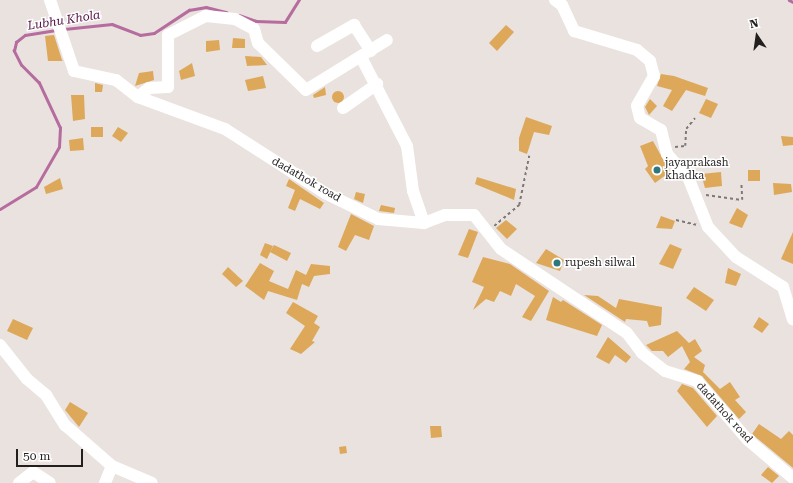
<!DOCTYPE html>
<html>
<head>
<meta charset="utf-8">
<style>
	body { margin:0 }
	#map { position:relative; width:793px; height:483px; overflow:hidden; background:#e9e2df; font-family:"Roboto Serif",serif }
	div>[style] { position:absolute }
	.stream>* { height:2.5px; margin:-1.25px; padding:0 1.25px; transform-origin:1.25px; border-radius:1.25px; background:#b66c9e }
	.building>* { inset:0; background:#dda85a }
	.round { border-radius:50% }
	.path>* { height:1.5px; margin-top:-0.75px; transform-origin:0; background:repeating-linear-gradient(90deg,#7e7978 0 3px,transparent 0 6px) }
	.minor>* { height:12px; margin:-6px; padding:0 6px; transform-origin:6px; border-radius:6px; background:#fff }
	.dots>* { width:11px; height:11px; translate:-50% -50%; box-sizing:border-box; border:2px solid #fff; border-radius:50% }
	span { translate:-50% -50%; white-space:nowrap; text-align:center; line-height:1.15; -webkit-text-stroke:3px #fff; paint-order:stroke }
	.poi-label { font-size:11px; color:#221f1e }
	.left { translate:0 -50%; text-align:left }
	.street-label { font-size:11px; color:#221f1e }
	.water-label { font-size:12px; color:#530e42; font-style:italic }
	.north { position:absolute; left:737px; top:16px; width:40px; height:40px; -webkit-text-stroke:3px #fff; paint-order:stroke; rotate:347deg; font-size:11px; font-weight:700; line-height:16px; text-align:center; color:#221f1e }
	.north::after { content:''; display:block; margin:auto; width:14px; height:18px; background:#221f1e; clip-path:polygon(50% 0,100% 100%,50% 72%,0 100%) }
	.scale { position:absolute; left:16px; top:449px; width:67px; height:18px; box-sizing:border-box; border:2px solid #221f1e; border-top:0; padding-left:5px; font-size:12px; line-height:14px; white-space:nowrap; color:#221f1e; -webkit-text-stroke:3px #fff; paint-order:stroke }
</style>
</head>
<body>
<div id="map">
	<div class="stream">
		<div style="left:789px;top:0;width:4px;rotate:27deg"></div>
		<div style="left:239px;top:15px;width:18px;rotate:19deg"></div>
		<div style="left:256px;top:21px;width:29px;rotate:2deg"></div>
		<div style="left:285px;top:22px;width:26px;rotate:-58deg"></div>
		<div style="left:64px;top:29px;width:48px;rotate:-5.9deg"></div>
		<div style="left:112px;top:24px;width:30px;rotate:21deg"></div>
		<div style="left:140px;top:35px;width:14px;rotate:-8deg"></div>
		<div style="left:154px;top:33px;width:42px;rotate:-33.3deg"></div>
		<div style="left:189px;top:10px;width:17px;rotate:-10deg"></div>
		<div style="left:206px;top:7px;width:21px;rotate:14deg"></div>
		<div style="left:0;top:209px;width:42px;rotate:-31.4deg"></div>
		<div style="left:36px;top:187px;width:46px;rotate:-60.1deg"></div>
		<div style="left:59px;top:147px;width:19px;rotate:-87deg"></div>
		<div style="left:60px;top:128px;width:50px;rotate:-115deg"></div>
		<div style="left:39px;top:83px;width:25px;rotate:-135deg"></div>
		<div style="left:21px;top:65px;width:16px;rotate:-117deg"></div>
		<div style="left:14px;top:51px;width:9px;rotate:-77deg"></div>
		<div style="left:16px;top:42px;width:11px;rotate:-38deg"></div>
		<div style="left:25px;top:35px;width:31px;rotate:-9deg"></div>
	</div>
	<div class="building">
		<div style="clip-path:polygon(506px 25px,514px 32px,497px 51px,489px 43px)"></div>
		<div style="clip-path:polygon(54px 35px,62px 60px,63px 61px,48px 61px,45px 36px)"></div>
		<div style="clip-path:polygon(233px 38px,245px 39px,245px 48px,232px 48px)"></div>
		<div style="clip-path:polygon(219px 40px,220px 50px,206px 52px,206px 41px)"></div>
		<div style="clip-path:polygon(245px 56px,261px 57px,267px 65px,247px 66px)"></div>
		<div style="clip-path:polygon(192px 63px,195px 76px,181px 80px,179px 71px)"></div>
		<div style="clip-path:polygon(153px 71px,154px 80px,135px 86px,139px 73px)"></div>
		<div style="clip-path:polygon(661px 74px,674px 76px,708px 88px,705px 96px,686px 90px,672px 111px,663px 106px,672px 90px,657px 86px)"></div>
		<div style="clip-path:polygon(263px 76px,266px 88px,248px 91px,245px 80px)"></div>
		<div style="clip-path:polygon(95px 83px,103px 85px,102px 92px,95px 92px)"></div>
		<div style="clip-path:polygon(325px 87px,326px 95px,314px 98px,313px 95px)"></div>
		<div class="round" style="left:332px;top:91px;width:12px;height:12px"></div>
		<div style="clip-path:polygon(71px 95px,84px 95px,85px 119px,73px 121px)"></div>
		<div style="clip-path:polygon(650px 99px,657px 106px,649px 115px,645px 107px)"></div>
		<div style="clip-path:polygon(706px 99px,718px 104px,711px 118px,699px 113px)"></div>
		<div style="clip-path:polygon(526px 117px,552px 126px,549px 135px,534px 132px,527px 154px,519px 151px,519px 138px)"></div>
		<div style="clip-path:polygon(91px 127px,103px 127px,103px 137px,91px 137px)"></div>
		<div style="clip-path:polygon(118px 127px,128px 133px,121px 142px,112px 136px)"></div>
		<div style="clip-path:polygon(781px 136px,793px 137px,793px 145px,783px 146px)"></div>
		<div style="clip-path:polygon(83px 138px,84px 150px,70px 151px,69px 140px)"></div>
		<div style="clip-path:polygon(653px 141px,670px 172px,655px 183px,645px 169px,648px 166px,640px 146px)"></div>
		<div style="clip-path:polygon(748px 170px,760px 170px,760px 181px,748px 181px)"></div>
		<div style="clip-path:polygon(721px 172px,722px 186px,705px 188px,701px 174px)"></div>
		<div style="clip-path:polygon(477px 177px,516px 189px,514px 200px,475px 184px)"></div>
		<div style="clip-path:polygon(60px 178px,63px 189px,46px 194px,44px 187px)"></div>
		<div style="clip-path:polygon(289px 179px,324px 203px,320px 209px,300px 199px,295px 211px,288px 208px,295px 190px,286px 186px)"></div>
		<div style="clip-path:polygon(773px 183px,791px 184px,792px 192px,774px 195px)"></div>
		<div style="clip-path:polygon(356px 192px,365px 194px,363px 203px,354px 199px)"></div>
		<div style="clip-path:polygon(381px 205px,395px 208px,394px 213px,379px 211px)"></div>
		<div style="clip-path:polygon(737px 208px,748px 215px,742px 228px,729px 223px)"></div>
		<div style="clip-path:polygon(351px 214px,374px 226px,369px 240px,355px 235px,346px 251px,338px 247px)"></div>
		<div style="clip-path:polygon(661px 216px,675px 221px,672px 229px,656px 228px)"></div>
		<div style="clip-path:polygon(506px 220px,517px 229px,507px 239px,496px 228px)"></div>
		<div style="clip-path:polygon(469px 229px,478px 232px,468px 258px,458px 255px)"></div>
		<div style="clip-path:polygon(793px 232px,793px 264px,781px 259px)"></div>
		<div style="clip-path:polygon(265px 243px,273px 246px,267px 259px,260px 255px)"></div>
		<div style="clip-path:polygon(670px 244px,682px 249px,673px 269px,659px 264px)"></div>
		<div style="clip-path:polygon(274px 245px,291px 253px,287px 261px,270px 252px)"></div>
		<div style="clip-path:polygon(546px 249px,564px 260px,560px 271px,536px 263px)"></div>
		<div style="clip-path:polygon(483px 257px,510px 264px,549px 291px,531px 321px,522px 317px,535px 296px,516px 284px,511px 296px,500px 291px,494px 302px,486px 299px,473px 310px,484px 287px,472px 282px)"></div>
		<div style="clip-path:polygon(260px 263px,274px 271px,269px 281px,288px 289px,296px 270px,306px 275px,311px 264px,330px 266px,330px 274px,314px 276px,309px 287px,302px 284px,297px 300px,268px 291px,264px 300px,245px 286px)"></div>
		<div style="clip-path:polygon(228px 267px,243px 281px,236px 287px,222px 274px)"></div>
		<div style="clip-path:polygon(728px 268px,741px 274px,736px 286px,725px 283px)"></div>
		<div style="clip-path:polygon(694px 287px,714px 300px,706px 311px,686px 298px)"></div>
		<div style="clip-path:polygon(584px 295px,598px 296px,616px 308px,619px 299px,662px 307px,661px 325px,649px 327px,647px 321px,626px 319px,625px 322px)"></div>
		<div style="clip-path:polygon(553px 297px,561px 302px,563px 300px,602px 325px,597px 336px,546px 320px)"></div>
		<div style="clip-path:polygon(293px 302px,318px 316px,314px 323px,320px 327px,312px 341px,315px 342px,301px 354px,290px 349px,305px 326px,286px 313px)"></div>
		<div style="clip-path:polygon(759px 317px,769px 324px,762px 333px,753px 327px)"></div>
		<div style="clip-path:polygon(13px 319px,33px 328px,27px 340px,7px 331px)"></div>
		<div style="clip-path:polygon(677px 331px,689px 343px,695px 339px,702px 351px,694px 357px,705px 365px,703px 372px,720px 389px,730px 382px,740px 397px,735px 400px,746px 412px,739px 419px,702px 376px,684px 369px,690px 362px,682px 346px,668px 357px,663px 351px,652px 351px,646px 345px)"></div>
		<div style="clip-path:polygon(608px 337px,631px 357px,626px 363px,615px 355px,609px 364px,596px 357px)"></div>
		<div style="clip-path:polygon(682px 384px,693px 388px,717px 416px,707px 427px,677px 391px)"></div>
		<div style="clip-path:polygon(70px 402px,88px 413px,79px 427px,65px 410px)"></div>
		<div style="clip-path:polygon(759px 424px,781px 439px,789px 431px,793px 435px,793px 468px,752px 434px)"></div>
		<div style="clip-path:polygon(430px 426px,441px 426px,442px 437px,431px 438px)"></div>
		<div style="clip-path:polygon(346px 446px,347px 453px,340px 454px,339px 447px)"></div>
		<div style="clip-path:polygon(768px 467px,779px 476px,772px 483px,761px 475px)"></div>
	</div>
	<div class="path">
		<div style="left:675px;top:147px;width:10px;rotate:-6deg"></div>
		<div style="left:685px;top:146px;width:17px;rotate:-87deg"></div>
		<div style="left:686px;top:129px;width:14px;rotate:-51deg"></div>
		<div style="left:706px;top:195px;width:36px;rotate:8deg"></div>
		<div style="left:742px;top:200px;width:17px;rotate:-93deg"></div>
		<div style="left:676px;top:220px;width:22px;rotate:13deg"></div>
		<div style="left:494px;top:226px;width:33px;rotate:-40deg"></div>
		<div style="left:519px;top:205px;width:50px;rotate:-78.5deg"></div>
	</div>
	<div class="minor">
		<div style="left:50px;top:0;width:75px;rotate:71.3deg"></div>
		<div style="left:74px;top:71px;width:43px;rotate:12.1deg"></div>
		<div style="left:116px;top:80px;width:28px;rotate:38deg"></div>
		<div style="left:138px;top:97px;width:93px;rotate:20.2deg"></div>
		<div style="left:225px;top:129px;width:119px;rotate:32.6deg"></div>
		<div style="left:325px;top:193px;width:59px;rotate:26.1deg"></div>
		<div style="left:378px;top:219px;width:46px;rotate:5deg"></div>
		<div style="left:424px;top:223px;width:22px;rotate:-21deg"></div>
		<div style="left:445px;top:215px;width:29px"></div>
		<div style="left:474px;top:215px;width:43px;rotate:51.5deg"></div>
		<div style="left:501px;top:249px;width:151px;rotate:33.7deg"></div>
		<div style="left:627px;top:333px;width:25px;rotate:53deg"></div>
		<div style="left:642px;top:353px;width:29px;rotate:38deg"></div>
		<div style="left:665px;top:371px;width:34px;rotate:17deg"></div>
		<div style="left:697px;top:381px;width:78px;rotate:49.2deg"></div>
		<div style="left:748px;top:440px;width:59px;rotate:40.2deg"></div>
		<div style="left:555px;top:0;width:9px;rotate:36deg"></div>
		<div style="left:562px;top:5px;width:29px;rotate:65deg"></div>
		<div style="left:574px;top:31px;width:66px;rotate:16.8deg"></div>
		<div style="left:637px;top:50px;width:17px;rotate:40deg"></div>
		<div style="left:650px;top:61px;width:16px;rotate:75deg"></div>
		<div style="left:654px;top:76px;width:34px;rotate:120deg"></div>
		<div style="left:637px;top:106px;width:12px;rotate:76deg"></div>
		<div style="left:640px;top:118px;width:24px;rotate:30deg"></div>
		<div style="left:661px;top:130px;width:25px;rotate:76deg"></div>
		<div style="left:667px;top:154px;width:31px;rotate:48deg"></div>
		<div style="left:688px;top:177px;width:54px;rotate:68.2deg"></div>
		<div style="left:708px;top:227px;width:41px;rotate:47deg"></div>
		<div style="left:736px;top:257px;width:56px;rotate:32.6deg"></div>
		<div style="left:783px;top:287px;width:34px;rotate:73deg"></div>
		<div style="left:317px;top:46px;width:43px;rotate:-29.6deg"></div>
		<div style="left:354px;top:25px;width:31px;rotate:57deg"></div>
		<div style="left:362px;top:59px;width:98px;rotate:62.7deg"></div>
		<div style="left:407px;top:146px;width:45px;rotate:82.4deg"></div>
		<div style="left:413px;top:191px;width:34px;rotate:71deg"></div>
		<div style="left:138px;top:97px;width:14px;rotate:-39deg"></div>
		<div style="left:149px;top:88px;width:19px;rotate:-3deg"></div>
		<div style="left:168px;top:87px;width:52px;rotate:-90deg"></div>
		<div style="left:168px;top:35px;width:42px;rotate:-26.6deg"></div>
		<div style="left:206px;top:16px;width:29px;rotate:6deg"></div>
		<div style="left:235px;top:19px;width:21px;rotate:28deg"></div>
		<div style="left:254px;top:29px;width:15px;rotate:74deg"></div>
		<div style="left:258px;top:43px;width:67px;rotate:44.4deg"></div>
		<div style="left:306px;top:90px;width:95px;rotate:-31.7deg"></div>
		<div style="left:343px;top:108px;width:42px;rotate:-35.2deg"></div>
		<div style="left:0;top:345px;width:43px;rotate:51.5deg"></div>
		<div style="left:27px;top:379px;width:25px;rotate:40deg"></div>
		<div style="left:46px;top:395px;width:36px;rotate:58deg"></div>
		<div style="left:65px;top:425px;width:62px;rotate:41.1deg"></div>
		<div style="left:112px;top:466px;width:43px;rotate:23deg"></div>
		<div style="left:19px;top:483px;width:18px;rotate:-38deg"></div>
		<div style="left:33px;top:472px;width:20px;rotate:33deg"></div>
		<div style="left:105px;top:483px;width:18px;rotate:-68deg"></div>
	</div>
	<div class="dots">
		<div style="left:657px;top:170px;background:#2e777d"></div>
		<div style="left:557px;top:263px;background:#2e777d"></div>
	</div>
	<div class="poi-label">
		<span class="left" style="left:665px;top:170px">jayaprakash<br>khadka</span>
		<span class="left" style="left:565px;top:263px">rupesh silwal</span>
	</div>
	<div class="street-label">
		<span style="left:306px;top:180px;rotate:30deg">dadathok road</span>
		<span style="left:724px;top:413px;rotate:48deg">dadathok road</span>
	</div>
	<div class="water-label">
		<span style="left:64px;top:21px;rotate:-9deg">Lubhu Khola</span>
	</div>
	<div class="north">N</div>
	<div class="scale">50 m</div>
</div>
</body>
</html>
